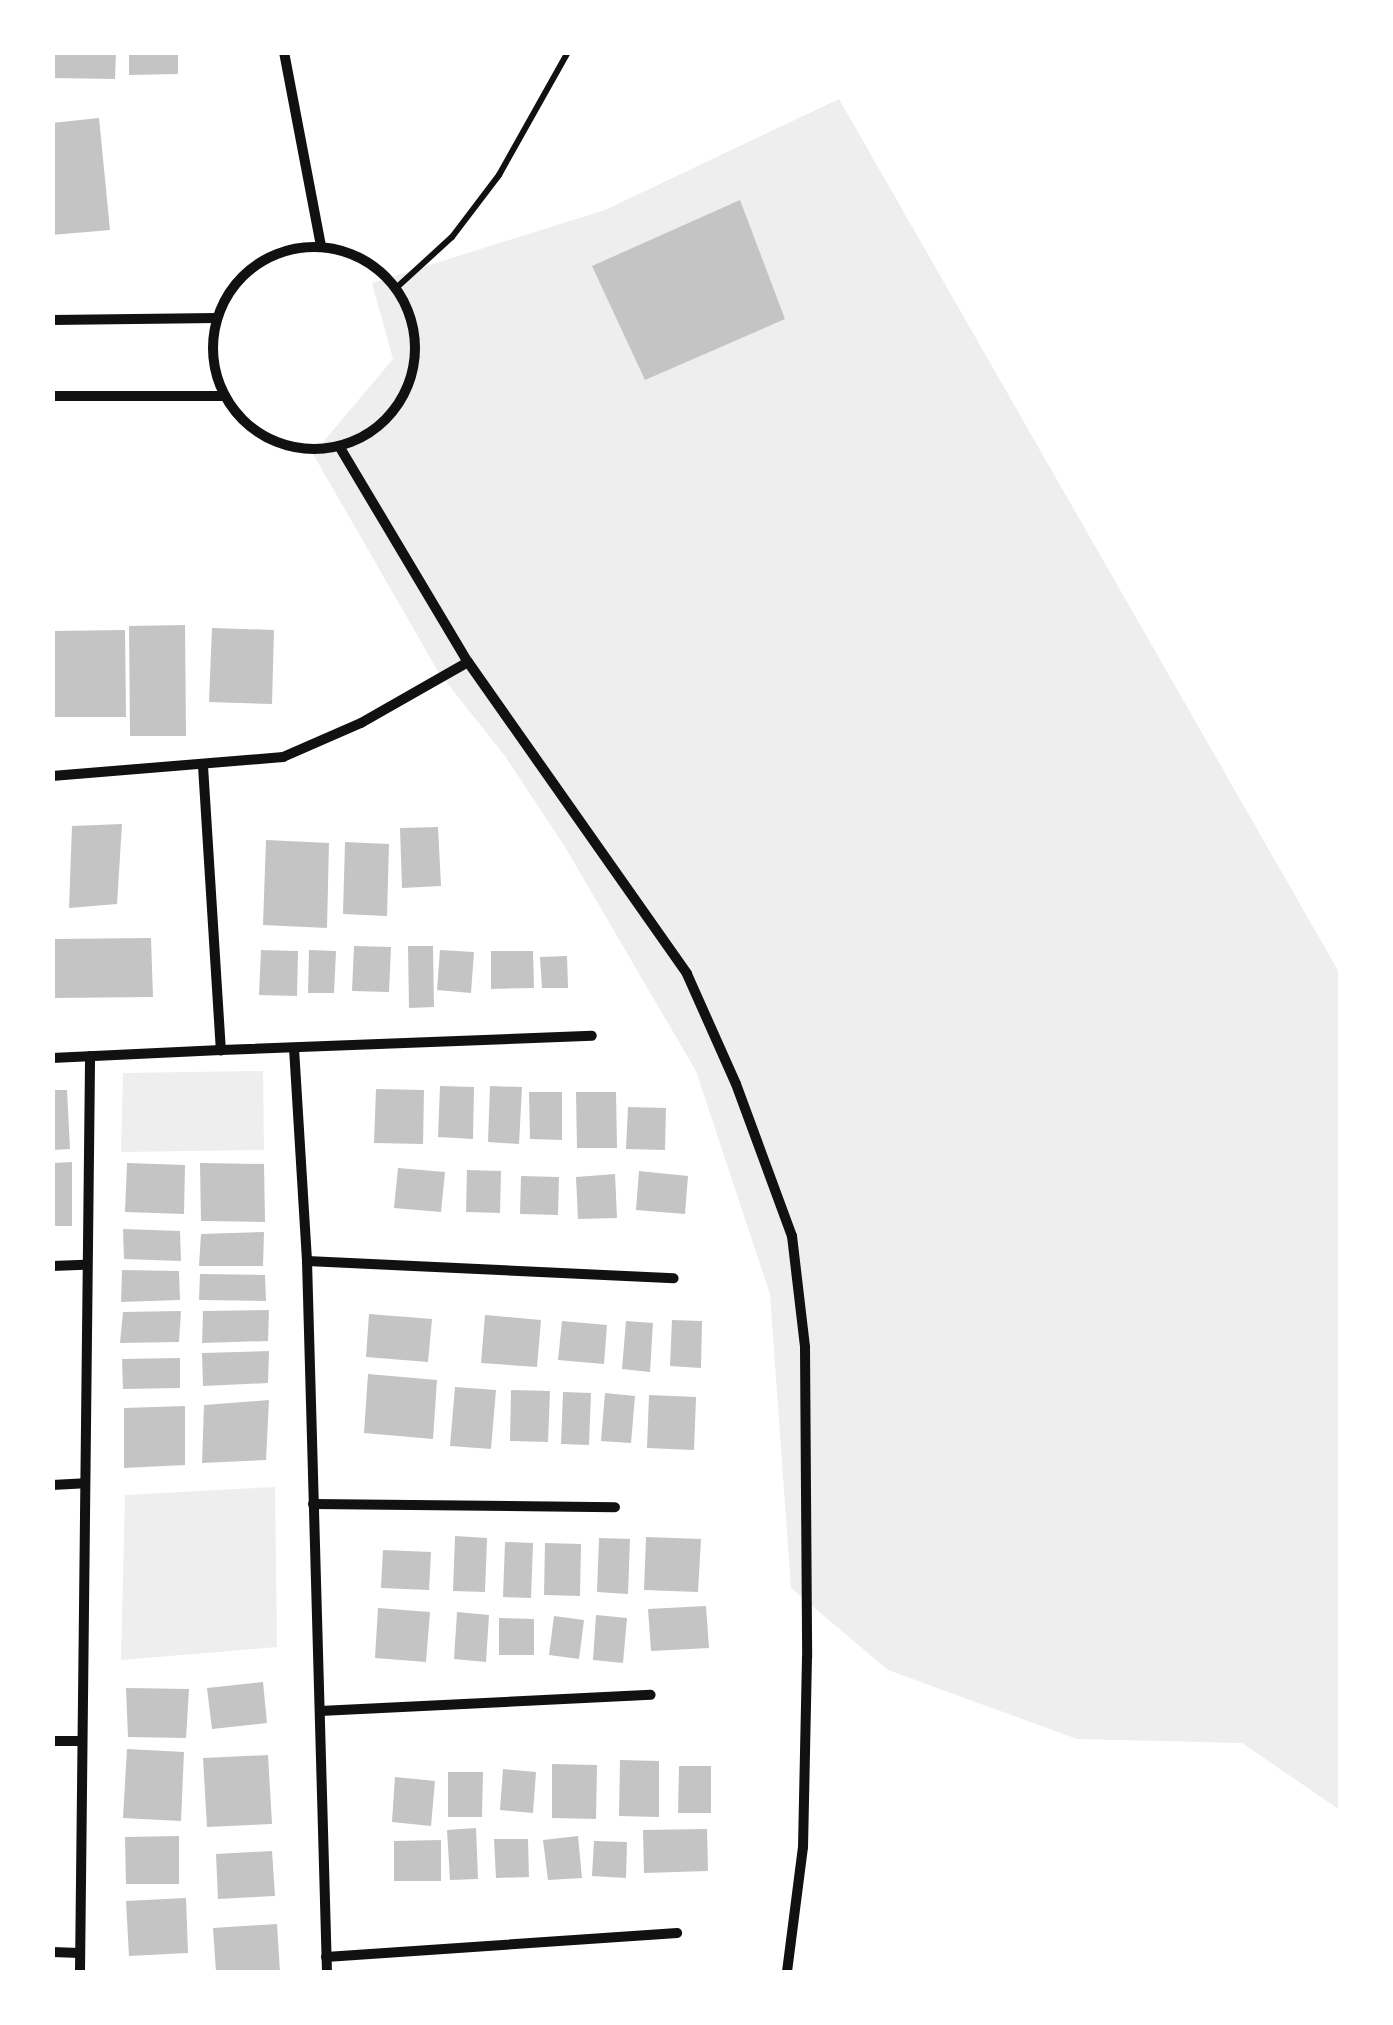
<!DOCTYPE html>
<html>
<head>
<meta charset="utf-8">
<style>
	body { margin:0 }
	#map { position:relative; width:1393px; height:2025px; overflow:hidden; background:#fff; font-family:Cabin,sans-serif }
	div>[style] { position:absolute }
	.green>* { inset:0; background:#eee }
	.building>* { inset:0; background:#c4c4c4 }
	.path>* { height:6px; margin:-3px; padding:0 3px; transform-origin:3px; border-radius:3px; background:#111 }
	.minor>* { height:10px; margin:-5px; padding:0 5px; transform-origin:5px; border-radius:5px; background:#111 }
	.minor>.ring { margin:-5px; padding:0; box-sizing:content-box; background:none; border:10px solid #111; border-radius:50% }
	span { translate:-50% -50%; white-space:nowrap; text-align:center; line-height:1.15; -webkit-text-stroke:10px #fff; paint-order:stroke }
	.frame { position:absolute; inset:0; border:55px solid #fff; pointer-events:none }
</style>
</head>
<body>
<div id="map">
	<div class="green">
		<div style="clip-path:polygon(839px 99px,1340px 974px,1340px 1810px,1242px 1743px,1077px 1739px,888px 1670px,791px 1588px,770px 1294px,696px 1071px,565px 847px,505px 756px,439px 673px,313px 454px,393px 359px,372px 283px,605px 210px)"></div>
		<div style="clip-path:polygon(263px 1071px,264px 1150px,121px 1152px,123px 1073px)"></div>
		<div style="clip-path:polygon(275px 1487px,277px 1647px,121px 1660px,125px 1495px)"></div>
	</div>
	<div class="building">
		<div style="clip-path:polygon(52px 52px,116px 52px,115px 79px,52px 78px)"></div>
		<div style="clip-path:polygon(129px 52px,178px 52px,178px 74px,129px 75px)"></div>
		<div style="clip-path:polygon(99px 118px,110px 230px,52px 235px,52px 123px)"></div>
		<div style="clip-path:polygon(740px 200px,785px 319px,645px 380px,592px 266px)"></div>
		<div style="clip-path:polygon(185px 625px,186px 736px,130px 736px,129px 626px)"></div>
		<div style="clip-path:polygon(212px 628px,274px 630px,272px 704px,209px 702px)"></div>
		<div style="clip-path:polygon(125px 630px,126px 717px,52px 717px,52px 631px)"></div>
		<div style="clip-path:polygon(122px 824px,117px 904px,69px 908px,72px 826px)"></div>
		<div style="clip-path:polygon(438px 827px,441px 886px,402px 888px,400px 828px)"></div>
		<div style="clip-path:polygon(266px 840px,329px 843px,327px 928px,263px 925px)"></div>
		<div style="clip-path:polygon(345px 842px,389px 844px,387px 916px,343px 914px)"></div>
		<div style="clip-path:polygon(151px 938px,153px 997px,52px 998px,52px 939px)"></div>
		<div style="clip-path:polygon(354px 946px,391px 947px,389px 992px,352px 991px)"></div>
		<div style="clip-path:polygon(408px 946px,433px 946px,434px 1007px,409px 1008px)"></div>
		<div style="clip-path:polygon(261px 950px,298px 951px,297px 996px,259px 995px)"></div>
		<div style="clip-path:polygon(309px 950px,336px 951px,334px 993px,308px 993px)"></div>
		<div style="clip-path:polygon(440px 950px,474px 952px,471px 993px,437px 990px)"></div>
		<div style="clip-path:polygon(491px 951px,533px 951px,534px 988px,491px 989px)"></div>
		<div style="clip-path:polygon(567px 956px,568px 988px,542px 988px,540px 957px)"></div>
		<div style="clip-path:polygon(440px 1086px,474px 1087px,473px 1139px,438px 1137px)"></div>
		<div style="clip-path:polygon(490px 1086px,522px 1087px,519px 1144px,488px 1142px)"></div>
		<div style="clip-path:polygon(376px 1089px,424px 1090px,423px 1144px,374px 1143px)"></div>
		<div style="clip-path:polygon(52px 1090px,67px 1090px,70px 1149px,52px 1150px)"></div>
		<div style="clip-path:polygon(529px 1092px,562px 1092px,562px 1140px,530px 1139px)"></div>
		<div style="clip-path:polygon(576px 1092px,616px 1092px,617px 1148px,577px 1148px)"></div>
		<div style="clip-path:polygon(628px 1107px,666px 1108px,665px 1150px,626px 1149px)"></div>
		<div style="clip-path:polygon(72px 1162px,72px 1226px,52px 1226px,52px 1163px)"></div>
		<div style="clip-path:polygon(127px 1163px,185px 1165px,184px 1214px,125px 1212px)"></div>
		<div style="clip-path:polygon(200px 1163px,264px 1164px,265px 1222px,201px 1221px)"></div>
		<div style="clip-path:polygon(398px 1168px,445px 1172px,441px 1212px,394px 1208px)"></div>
		<div style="clip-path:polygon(467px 1170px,501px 1171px,500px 1213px,466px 1212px)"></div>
		<div style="clip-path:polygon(639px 1171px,688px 1176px,685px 1214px,636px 1210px)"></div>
		<div style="clip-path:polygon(615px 1174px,617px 1218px,578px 1219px,576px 1177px)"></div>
		<div style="clip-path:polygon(521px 1176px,559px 1177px,558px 1215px,520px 1214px)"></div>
		<div style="clip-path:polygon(123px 1229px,180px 1231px,181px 1261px,124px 1259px)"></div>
		<div style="clip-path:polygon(264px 1232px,263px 1266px,199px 1266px,201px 1234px)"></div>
		<div style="clip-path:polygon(122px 1270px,179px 1271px,180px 1300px,121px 1302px)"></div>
		<div style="clip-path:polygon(200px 1274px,265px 1275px,266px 1301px,199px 1300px)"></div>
		<div style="clip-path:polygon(269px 1310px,268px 1341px,202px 1343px,203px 1311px)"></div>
		<div style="clip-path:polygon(181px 1311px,179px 1342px,120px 1343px,123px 1312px)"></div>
		<div style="clip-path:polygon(369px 1314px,432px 1319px,428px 1362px,366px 1357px)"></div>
		<div style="clip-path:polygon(485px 1315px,541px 1320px,537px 1367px,481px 1363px)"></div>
		<div style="clip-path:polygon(672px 1320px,702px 1321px,701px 1368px,670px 1366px)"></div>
		<div style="clip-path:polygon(562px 1321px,607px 1325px,604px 1364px,558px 1360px)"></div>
		<div style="clip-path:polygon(626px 1321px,653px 1323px,650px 1372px,622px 1369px)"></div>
		<div style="clip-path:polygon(269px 1351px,268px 1383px,203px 1386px,202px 1353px)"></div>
		<div style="clip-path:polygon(180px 1358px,180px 1388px,123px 1389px,122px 1359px)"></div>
		<div style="clip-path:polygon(368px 1374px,437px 1380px,433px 1439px,364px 1433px)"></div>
		<div style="clip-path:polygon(455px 1387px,496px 1390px,491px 1449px,450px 1446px)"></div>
		<div style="clip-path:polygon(511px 1390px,550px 1391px,548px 1442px,510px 1441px)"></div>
		<div style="clip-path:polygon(563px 1392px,591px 1393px,589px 1445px,561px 1444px)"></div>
		<div style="clip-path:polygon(605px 1393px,635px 1396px,631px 1443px,601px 1441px)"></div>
		<div style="clip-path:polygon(649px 1395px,696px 1397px,694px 1450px,647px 1448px)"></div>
		<div style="clip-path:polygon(269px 1400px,266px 1460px,202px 1463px,204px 1405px)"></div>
		<div style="clip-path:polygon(185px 1406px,185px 1465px,124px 1468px,124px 1408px)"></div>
		<div style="clip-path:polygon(455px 1536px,487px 1538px,485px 1592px,453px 1591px)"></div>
		<div style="clip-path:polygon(646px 1537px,701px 1539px,698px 1592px,644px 1590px)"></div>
		<div style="clip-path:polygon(599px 1538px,630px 1539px,628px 1594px,597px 1592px)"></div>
		<div style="clip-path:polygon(505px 1542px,533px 1543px,531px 1598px,503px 1597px)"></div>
		<div style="clip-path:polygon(545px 1543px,581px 1544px,580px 1596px,544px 1595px)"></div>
		<div style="clip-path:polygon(383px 1550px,431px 1552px,429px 1590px,381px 1588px)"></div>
		<div style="clip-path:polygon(706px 1606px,709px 1648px,651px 1651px,648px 1609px)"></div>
		<div style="clip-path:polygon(378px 1608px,430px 1612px,426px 1662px,375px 1658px)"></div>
		<div style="clip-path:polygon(457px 1612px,489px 1615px,486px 1662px,454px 1659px)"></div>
		<div style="clip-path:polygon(596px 1615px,627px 1618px,623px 1663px,593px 1660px)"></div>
		<div style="clip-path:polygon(554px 1616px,584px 1620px,579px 1659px,549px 1655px)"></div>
		<div style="clip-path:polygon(499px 1618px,534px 1619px,534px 1655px,499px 1655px)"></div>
		<div style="clip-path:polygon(263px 1682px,267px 1723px,212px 1729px,207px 1688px)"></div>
		<div style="clip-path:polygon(126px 1688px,189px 1689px,186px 1738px,128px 1737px)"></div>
		<div style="clip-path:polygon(127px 1749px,184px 1752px,181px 1821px,123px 1818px)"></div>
		<div style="clip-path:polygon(268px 1755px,272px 1824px,207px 1827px,203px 1758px)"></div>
		<div style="clip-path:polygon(620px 1760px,659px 1761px,659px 1817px,619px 1816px)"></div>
		<div style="clip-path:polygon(552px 1764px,597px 1765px,596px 1819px,552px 1818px)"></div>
		<div style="clip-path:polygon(679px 1766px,711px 1766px,711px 1813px,678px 1813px)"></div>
		<div style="clip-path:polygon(503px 1769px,536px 1772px,533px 1813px,500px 1810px)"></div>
		<div style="clip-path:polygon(448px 1772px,483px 1772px,482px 1817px,448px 1817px)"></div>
		<div style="clip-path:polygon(395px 1777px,435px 1781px,431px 1826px,392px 1822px)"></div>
		<div style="clip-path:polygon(476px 1828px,478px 1879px,450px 1880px,447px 1830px)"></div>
		<div style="clip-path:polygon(707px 1829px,708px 1871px,644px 1873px,643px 1830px)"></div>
		<div style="clip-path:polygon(179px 1836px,179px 1884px,126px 1884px,125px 1837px)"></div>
		<div style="clip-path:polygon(578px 1836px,582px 1878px,548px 1880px,543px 1840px)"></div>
		<div style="clip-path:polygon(494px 1839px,528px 1839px,529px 1877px,496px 1878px)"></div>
		<div style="clip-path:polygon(441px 1840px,441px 1881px,394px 1881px,394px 1841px)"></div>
		<div style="clip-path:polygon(594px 1841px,627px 1842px,626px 1878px,592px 1876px)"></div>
		<div style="clip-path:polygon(272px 1851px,275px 1896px,218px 1899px,216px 1854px)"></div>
		<div style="clip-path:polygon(186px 1898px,188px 1953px,129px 1956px,126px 1901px)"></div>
		<div style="clip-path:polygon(277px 1924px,280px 1972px,216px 1972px,213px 1928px)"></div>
	</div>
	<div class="path">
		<div style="left:395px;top:289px;width:77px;rotate:-42.4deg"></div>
		<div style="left:452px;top:237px;width:78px;rotate:-52.8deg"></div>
		<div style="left:499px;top:175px;width:141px;rotate:-60.7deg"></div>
	</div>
	<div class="minor">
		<div style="left:284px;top:52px;width:197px;rotate:79.2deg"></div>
		<div class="ring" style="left:213px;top:247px;width:192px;height:192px"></div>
		<div style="left:52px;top:320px;width:165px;rotate:-0.7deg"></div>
		<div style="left:52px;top:396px;width:173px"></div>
		<div style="left:339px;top:446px;width:252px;rotate:59.2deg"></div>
		<div style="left:468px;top:662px;width:381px;rotate:54.9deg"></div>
		<div style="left:687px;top:974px;width:120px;rotate:66deg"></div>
		<div style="left:736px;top:1084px;width:162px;rotate:69.8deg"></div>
		<div style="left:792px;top:1236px;width:112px;rotate:83.3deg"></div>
		<div style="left:805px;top:1347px;width:310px;rotate:89.6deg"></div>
		<div style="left:807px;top:1657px;width:190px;rotate:91.2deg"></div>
		<div style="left:803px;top:1847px;width:126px;rotate:97.3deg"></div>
		<div style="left:203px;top:766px;width:285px;rotate:86.4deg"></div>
		<div style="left:221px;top:1050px;width:371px;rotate:-2.2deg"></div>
		<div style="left:52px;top:776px;width:232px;rotate:-4.7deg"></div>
		<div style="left:283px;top:757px;width:85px;rotate:-23.6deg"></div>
		<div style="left:361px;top:723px;width:123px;rotate:-29.7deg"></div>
		<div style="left:294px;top:1048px;width:213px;rotate:86.5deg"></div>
		<div style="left:307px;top:1261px;width:711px;rotate:88.39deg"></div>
		<div style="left:52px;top:1058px;width:169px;rotate:-2.7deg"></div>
		<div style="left:307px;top:1261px;width:367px;rotate:2.7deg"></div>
		<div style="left:52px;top:1266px;width:33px;rotate:-2deg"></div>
		<div style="left:52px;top:1485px;width:33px;rotate:-3deg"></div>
		<div style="left:313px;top:1504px;width:302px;rotate:0.6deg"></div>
		<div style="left:320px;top:1711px;width:331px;rotate:-2.8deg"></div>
		<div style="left:52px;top:1741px;width:30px"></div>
		<div style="left:52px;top:1952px;width:28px;rotate:2deg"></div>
		<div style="left:326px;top:1957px;width:352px;rotate:-3.9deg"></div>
		<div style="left:80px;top:1972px;width:916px;rotate:-89.37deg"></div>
	</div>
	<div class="frame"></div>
</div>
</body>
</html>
